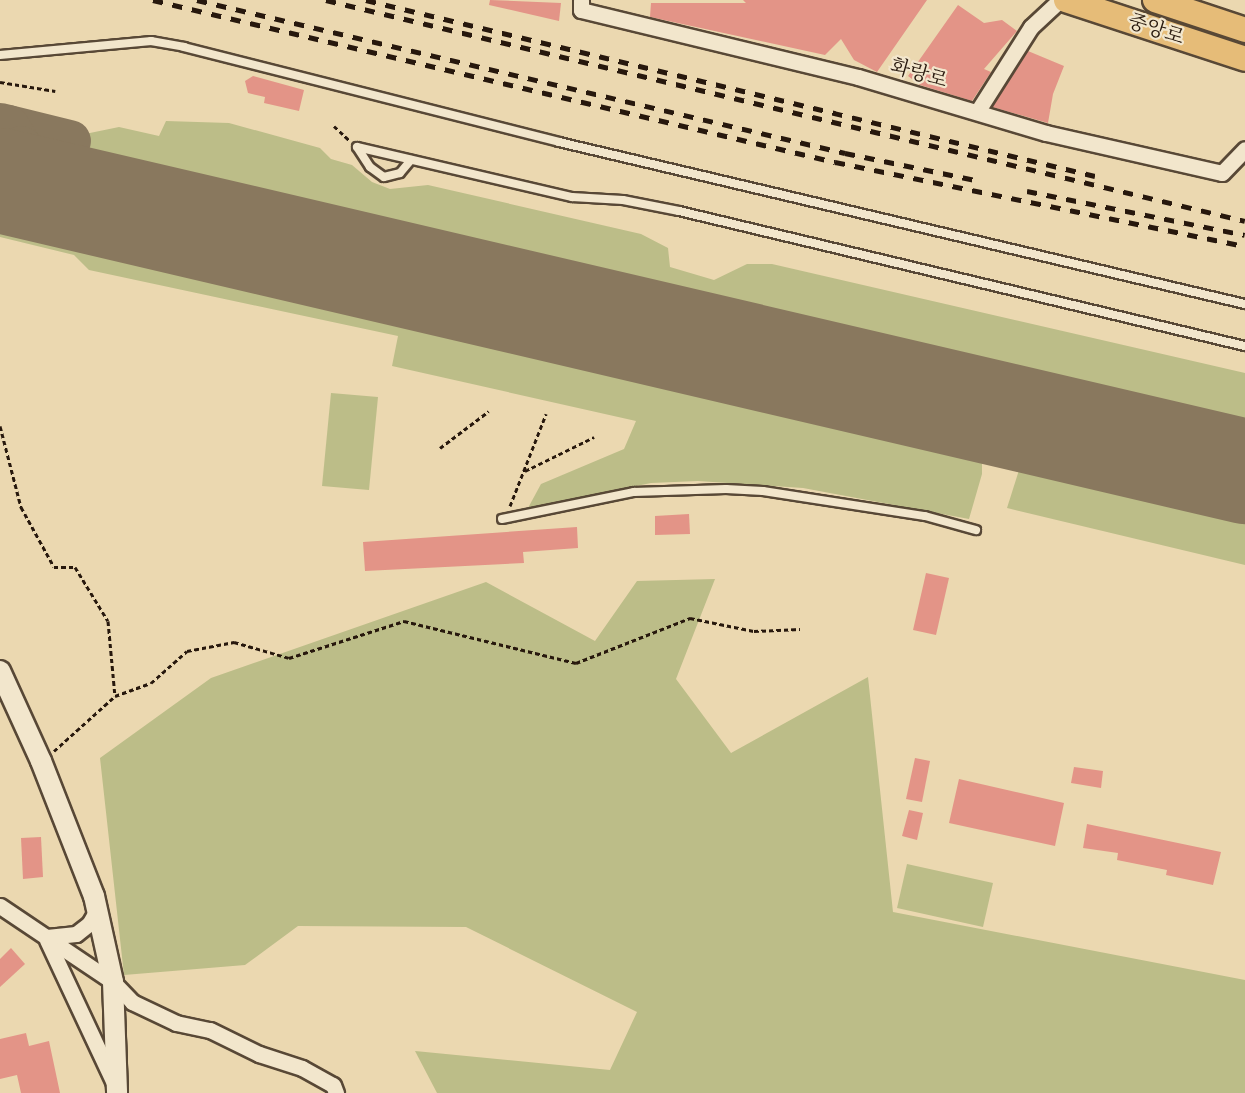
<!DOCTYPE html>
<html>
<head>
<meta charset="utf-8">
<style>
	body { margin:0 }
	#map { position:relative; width:1245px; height:1093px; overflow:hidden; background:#ebd8b0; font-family:"IM FELL French Canon","Noto Serif KR",serif }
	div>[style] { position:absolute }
	.green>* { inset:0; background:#bcbd88 }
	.taxiway>* { height:42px; margin:-21px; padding:0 21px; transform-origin:21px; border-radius:21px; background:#89785e }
	.runway>* { height:105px; margin:-52.5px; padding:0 52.5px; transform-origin:52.5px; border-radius:52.5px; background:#89785e }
	.building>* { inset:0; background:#e39487 }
	.path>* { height:3px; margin-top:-1.5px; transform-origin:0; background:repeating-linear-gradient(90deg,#27180d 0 4.5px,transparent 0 7.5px) }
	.roads { filter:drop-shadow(2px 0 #584836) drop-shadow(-2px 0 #584836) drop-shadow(0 2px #584836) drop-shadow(0 -2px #584836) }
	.service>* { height:8px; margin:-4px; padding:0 4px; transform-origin:4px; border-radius:4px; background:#f2e6cc }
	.minor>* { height:15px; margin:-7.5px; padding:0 7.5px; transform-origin:7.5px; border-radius:7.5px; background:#f2e6cc }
	.tertiary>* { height:20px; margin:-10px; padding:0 10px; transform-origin:10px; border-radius:10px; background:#f2e6cc }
	.primary>* { height:24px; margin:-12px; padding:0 12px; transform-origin:12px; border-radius:12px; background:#e6bc78 }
	.rail>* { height:4.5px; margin-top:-2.25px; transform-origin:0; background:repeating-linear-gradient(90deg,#27180d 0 10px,transparent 0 20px) }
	span { translate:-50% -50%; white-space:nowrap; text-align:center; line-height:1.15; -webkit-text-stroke:4.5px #f2e6cc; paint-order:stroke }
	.street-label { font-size:20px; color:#27180d }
</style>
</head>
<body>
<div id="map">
	<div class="green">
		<div style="clip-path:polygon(166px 121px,229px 123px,320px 148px,331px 159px,352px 165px,372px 182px,390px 189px,428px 185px,641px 234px,668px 248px,670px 267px,714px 280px,747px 264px,772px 264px,1245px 373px,1245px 450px,45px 169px,54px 151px,76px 155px,85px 134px,119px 127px,159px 136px)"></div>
		<div style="clip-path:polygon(0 204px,956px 430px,966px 434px,982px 461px,982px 474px,969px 519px,803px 488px,698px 481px,651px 483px,528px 508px,541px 484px,624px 449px,636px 421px,392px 366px,398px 336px,89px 270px,74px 255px,0 237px)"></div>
		<div style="clip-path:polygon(331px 393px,378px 397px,369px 490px,322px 486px)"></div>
		<div style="clip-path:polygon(1057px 453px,1245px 499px,1245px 565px,1007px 508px,1019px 470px,1045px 454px)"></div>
		<div style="clip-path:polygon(715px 579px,676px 679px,731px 753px,868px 677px,893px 912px,1245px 980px,1245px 1093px,437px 1093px,415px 1051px,610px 1070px,637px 1012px,466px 927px,298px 926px,245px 965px,124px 975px,100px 758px,211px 678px,486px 582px,595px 641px,637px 581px)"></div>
		<div style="clip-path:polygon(907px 864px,993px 883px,983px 927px,897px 908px)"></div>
	</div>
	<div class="taxiway">
		<div style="left:0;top:124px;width:72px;rotate:13.7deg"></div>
		<div style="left:8px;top:126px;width:25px;rotate:58deg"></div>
		<div style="left:21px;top:147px;width:28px;rotate:82deg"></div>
		<div style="left:25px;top:175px;width:20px;rotate:41deg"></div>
	</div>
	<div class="runway">
		<div style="left:0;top:180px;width:1279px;rotate:13.16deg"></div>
	</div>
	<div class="building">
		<div style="clip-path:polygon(490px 0,561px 3px,559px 21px,489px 5px)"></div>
		<div style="clip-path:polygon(743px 0,927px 0,877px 72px,854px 60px,841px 39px,825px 55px,650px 17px,651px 3px,746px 3px)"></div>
		<div style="clip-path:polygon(958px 5px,984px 23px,1002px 20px,1017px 31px,984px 69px,991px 72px,972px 101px,920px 85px,908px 76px)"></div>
		<div style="clip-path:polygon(1028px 51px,1064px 66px,1053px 94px,1048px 123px,992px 107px)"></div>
		<div style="clip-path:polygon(253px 76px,304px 90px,299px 111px,264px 103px,265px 97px,248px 93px,245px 81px)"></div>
		<div style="clip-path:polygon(689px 514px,690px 534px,655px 535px,655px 516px)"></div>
		<div style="clip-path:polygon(577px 527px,578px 548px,523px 552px,524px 563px,365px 571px,363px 542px)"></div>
		<div style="clip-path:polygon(926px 573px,949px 578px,936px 635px,913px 630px)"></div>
		<div style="clip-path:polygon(915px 758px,930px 761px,922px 802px,906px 799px)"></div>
		<div style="clip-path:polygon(1074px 767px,1103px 771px,1101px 788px,1071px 783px)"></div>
		<div style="clip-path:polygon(959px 779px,1064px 803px,1055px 846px,949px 823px)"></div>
		<div style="clip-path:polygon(909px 810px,923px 813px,917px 840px,902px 836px)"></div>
		<div style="clip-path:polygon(1087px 824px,1221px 852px,1213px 885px,1166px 875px,1167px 870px,1117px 860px,1118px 853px,1083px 848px)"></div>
		<div style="clip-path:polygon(41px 837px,43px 877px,23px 879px,21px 838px)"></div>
		<div style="clip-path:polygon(11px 948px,25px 964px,0 987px,0 959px)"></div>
		<div style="clip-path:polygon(26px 1033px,29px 1046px,49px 1041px,60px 1093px,21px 1093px,17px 1075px,0 1079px,0 1039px)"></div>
	</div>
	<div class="path">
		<div style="left:0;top:82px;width:56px;rotate:9.3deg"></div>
		<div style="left:334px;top:126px;width:21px;rotate:43deg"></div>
		<div style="left:0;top:426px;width:84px;rotate:75.5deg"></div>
		<div style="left:21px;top:507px;width:68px;rotate:61.2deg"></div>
		<div style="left:54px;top:567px;width:21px"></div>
		<div style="left:75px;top:567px;width:63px;rotate:58.6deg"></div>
		<div style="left:108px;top:621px;width:75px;rotate:84.7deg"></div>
		<div style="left:115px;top:696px;width:38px;rotate:-20deg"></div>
		<div style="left:151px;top:683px;width:48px;rotate:-41.6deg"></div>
		<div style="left:187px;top:651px;width:48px;rotate:-10.8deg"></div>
		<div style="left:234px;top:642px;width:57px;rotate:16.2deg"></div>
		<div style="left:289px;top:658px;width:121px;rotate:-17.8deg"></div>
		<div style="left:404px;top:621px;width:177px;rotate:13.7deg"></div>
		<div style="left:576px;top:663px;width:123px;rotate:-21.5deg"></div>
		<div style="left:690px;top:618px;width:65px;rotate:11.5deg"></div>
		<div style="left:754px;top:631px;width:46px;rotate:-2.5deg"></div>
		<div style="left:440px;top:448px;width:61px;rotate:-37.1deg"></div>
		<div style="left:525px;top:471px;width:77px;rotate:-26.2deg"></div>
		<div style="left:510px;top:506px;width:99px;rotate:-68.6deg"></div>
		<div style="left:54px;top:751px;width:82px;rotate:-42deg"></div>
	</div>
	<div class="roads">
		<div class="service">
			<div style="left:0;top:55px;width:152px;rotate:-5.3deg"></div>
			<div style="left:151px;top:41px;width:34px;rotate:10deg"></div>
			<div style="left:184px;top:47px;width:387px;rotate:14.2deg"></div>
			<div style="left:559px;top:142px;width:705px;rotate:13.29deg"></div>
			<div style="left:357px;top:147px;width:221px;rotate:13.1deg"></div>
			<div style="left:572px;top:197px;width:51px;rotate:3.4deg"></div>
			<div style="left:623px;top:200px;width:57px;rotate:11.1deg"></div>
			<div style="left:679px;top:211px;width:582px;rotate:13.42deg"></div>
			<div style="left:357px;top:147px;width:24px;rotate:57deg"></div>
			<div style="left:370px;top:167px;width:17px;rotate:36deg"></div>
			<div style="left:384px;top:177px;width:16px;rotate:-14deg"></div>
			<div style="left:400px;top:173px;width:17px;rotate:-50deg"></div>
			<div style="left:502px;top:519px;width:135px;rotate:-11.6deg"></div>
			<div style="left:634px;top:492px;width:92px;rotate:-1.9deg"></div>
			<div style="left:726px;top:489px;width:37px;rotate:3deg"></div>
			<div style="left:763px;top:491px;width:164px;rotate:8.8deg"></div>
			<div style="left:925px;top:516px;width:53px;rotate:15.4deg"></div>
		</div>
		<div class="minor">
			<div style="left:581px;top:0;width:10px;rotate:90deg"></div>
			<div style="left:581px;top:10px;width:285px;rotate:13.6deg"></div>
			<div style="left:858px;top:77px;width:196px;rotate:16.6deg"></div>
			<div style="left:1046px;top:133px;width:180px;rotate:12.8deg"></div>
			<div style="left:1222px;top:173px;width:33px;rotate:-46deg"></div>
			<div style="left:977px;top:112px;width:101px;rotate:-57.6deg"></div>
			<div style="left:1031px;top:27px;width:40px;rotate:-43deg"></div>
			<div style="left:0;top:906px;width:136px;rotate:33.9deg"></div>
			<div style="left:113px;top:982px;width:28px;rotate:46deg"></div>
			<div style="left:132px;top:1002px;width:49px;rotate:25.5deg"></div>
			<div style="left:176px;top:1023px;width:35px;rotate:12deg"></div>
			<div style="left:210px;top:1030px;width:55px;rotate:26.1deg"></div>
			<div style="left:259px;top:1054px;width:45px;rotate:18deg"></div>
			<div style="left:302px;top:1068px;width:35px;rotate:29deg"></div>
			<div style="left:333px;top:1085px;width:9px;rotate:69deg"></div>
			<div style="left:47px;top:937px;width:29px;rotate:-6deg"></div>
			<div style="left:76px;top:934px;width:16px;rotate:-38deg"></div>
			<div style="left:89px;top:924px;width:16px;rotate:-60deg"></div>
			<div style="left:47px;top:940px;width:156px;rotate:64.9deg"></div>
		</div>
		<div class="tertiary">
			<div style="left:0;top:671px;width:99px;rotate:65.5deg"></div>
			<div style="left:41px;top:761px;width:145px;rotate:68.6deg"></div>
			<div style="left:94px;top:896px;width:88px;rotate:77.5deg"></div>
			<div style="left:113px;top:982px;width:111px;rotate:87.9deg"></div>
		</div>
		<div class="primary">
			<div style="left:1066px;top:0;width:188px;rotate:18.2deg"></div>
			<div style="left:1155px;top:0;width:95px;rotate:18.4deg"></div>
		</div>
	</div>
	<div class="rail">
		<div style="left:153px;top:0;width:701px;rotate:13.36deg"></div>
		<div style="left:835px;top:162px;width:419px;rotate:11.6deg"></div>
		<div style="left:197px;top:0;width:666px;rotate:13.28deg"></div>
		<div style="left:845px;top:153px;width:138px;rotate:11.7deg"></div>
		<div style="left:326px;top:0;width:945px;rotate:13.52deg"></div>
		<div style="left:366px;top:0;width:750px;rotate:13.57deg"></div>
		<div style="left:1027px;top:191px;width:222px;rotate:11.4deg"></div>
	</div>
	<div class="street-label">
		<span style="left:1156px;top:29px;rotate:18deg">중앙로</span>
		<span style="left:919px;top:73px;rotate:16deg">화랑로</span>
	</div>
</div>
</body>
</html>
